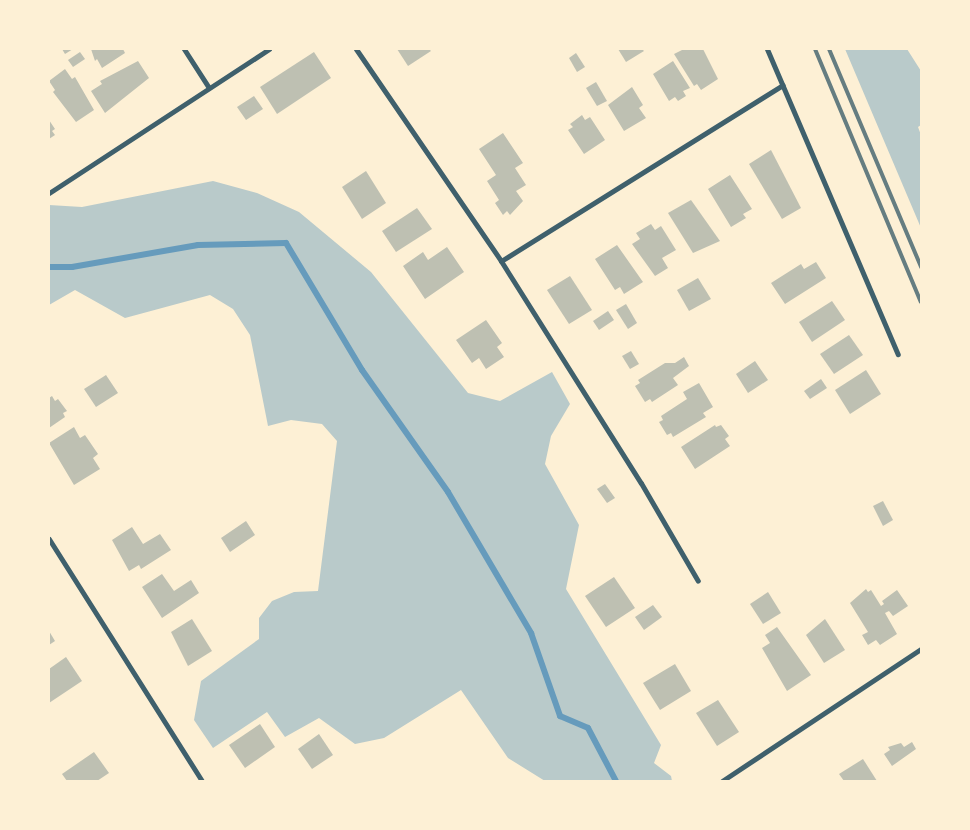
<!DOCTYPE html>
<html>
<head>
<meta charset="utf-8">
<style>
	body { margin:0 }
	#map { position:relative; width:970px; height:830px; overflow:hidden; background:#fdf0d5; font-family:Poppins,sans-serif }
	div>[style] { position:absolute }
	.green>* { inset:0; background:#b9caca }
	.stream>* { height:6px; margin:-3px; padding:0 3px; transform-origin:3px; border-radius:3px; background:#669bbc }
	.building>* { inset:0; background:#bec0b2 }
	.minor>* { height:5px; margin:-2.5px; padding:0 2.5px; transform-origin:2.5px; border-radius:2.5px; background:#3f606c }
	.rail>* { height:4px; margin:-2px; padding:0 2px; transform-origin:2px; border-radius:2px; background:#657d81 }
	span { translate:-50% -50%; white-space:nowrap; text-align:center; line-height:1.15; -webkit-text-stroke:4px #fdf0d5; paint-order:stroke }
	.frame { position:absolute; inset:0; border:50px solid #fdf0d5; pointer-events:none }
</style>
</head>
<body>
<div id="map">
	<div class="green">
		<div style="clip-path:polygon(845px 49px,907px 49px,921px 71px,921px 125px,918px 127px,921px 135px,921px 228px)"></div>
		<div style="clip-path:polygon(213px 181px,257px 193px,299px 212px,371px 272px,468px 393px,500px 401px,552px 372px,570px 404px,551px 436px,545px 464px,579px 525px,566px 589px,661px 745px,654px 763px,671px 776px,672px 781px,545px 781px,508px 758px,461px 690px,384px 738px,355px 744px,319px 718px,285px 737px,267px 712px,213px 748px,194px 720px,201px 681px,259px 639px,259px 618px,272px 601px,294px 592px,318px 591px,337px 441px,322px 424px,291px 420px,268px 426px,250px 335px,233px 309px,210px 295px,125px 318px,75px 290px,49px 305px,49px 205px,82px 207px)"></div>
	</div>
	<div class="stream">
		<div style="left:49px;top:267px;width:23px"></div>
		<div style="left:72px;top:267px;width:128px;rotate:-9.9deg"></div>
		<div style="left:198px;top:245px;width:88px;rotate:-1.3deg"></div>
		<div style="left:286px;top:243px;width:148px;rotate:59.1deg"></div>
		<div style="left:362px;top:370px;width:149px;rotate:54.8deg"></div>
		<div style="left:448px;top:492px;width:164px;rotate:59.5deg"></div>
		<div style="left:531px;top:633px;width:88px;rotate:70.7deg"></div>
		<div style="left:560px;top:716px;width:30px;rotate:23deg"></div>
		<div style="left:588px;top:728px;width:60px;rotate:62.2deg"></div>
	</div>
	<div class="building">
		<div style="clip-path:polygon(62px 49px,73px 49px,65px 54px)"></div>
		<div style="clip-path:polygon(91px 49px,123px 49px,125px 53px,102px 68px,97px 59px,95px 61px)"></div>
		<div style="clip-path:polygon(397px 49px,429px 49px,431px 51px,408px 66px)"></div>
		<div style="clip-path:polygon(618px 49px,642px 49px,644px 51px,626px 62px)"></div>
		<div style="clip-path:polygon(684px 49px,703px 49px,718px 79px,701px 90px,697px 84px,694px 86px,674px 54px)"></div>
		<div style="clip-path:polygon(80px 52px,85px 59px,73px 67px,68px 60px)"></div>
		<div style="clip-path:polygon(314px 52px,331px 78px,277px 114px,260px 87px)"></div>
		<div style="clip-path:polygon(576px 53px,585px 67px,577px 72px,569px 58px)"></div>
		<div style="clip-path:polygon(138px 61px,149px 78px,105px 113px,91px 91px,102px 84px,100px 81px)"></div>
		<div style="clip-path:polygon(673px 61px,690px 88px,683px 91px,686px 96px,678px 101px,675px 97px,669px 101px,653px 74px)"></div>
		<div style="clip-path:polygon(65px 69px,72px 79px,75px 77px,94px 110px,76px 122px,53px 92px,55px 90px,49px 81px)"></div>
		<div style="clip-path:polygon(596px 82px,607px 101px,597px 106px,586px 88px)"></div>
		<div style="clip-path:polygon(632px 87px,643px 105px,639px 108px,646px 118px,624px 131px,608px 105px)"></div>
		<div style="clip-path:polygon(254px 96px,263px 109px,246px 120px,237px 107px)"></div>
		<div style="clip-path:polygon(582px 115px,585px 120px,590px 117px,605px 140px,584px 154px,568px 130px,573px 127px,570px 124px)"></div>
		<div style="clip-path:polygon(49px 120px,55px 129px,52px 131px,55px 135px,49px 139px)"></div>
		<div style="clip-path:polygon(503px 133px,523px 163px,515px 168px,526px 185px,516px 191px,523px 201px,510px 215px,507px 211px,503px 215px,495px 203px,499px 200px,487px 181px,496px 175px,479px 149px)"></div>
		<div style="clip-path:polygon(771px 150px,801px 208px,782px 219px,749px 164px)"></div>
		<div style="clip-path:polygon(366px 171px,386px 203px,362px 219px,342px 187px)"></div>
		<div style="clip-path:polygon(730px 175px,752px 209px,743px 214px,746px 218px,731px 227px,708px 189px)"></div>
		<div style="clip-path:polygon(691px 200px,720px 241px,693px 253px,668px 213px)"></div>
		<div style="clip-path:polygon(417px 208px,432px 229px,396px 252px,382px 231px)"></div>
		<div style="clip-path:polygon(651px 224px,655px 230px,661px 226px,676px 250px,662px 258px,668px 268px,655px 276px,632px 244px,640px 239px,636px 233px)"></div>
		<div style="clip-path:polygon(617px 245px,643px 282px,624px 294px,620px 287px,615px 290px,595px 259px)"></div>
		<div style="clip-path:polygon(447px 247px,464px 272px,425px 299px,403px 266px,423px 252px,428px 260px)"></div>
		<div style="clip-path:polygon(816px 262px,826px 278px,785px 304px,771px 283px,801px 264px,804px 269px)"></div>
		<div style="clip-path:polygon(570px 276px,592px 310px,569px 324px,547px 290px)"></div>
		<div style="clip-path:polygon(698px 278px,711px 299px,689px 311px,677px 290px)"></div>
		<div style="clip-path:polygon(832px 301px,845px 320px,812px 342px,799px 322px)"></div>
		<div style="clip-path:polygon(626px 304px,637px 323px,628px 329px,616px 310px)"></div>
		<div style="clip-path:polygon(608px 311px,614px 320px,599px 330px,593px 321px)"></div>
		<div style="clip-path:polygon(486px 320px,502px 343px,497px 347px,504px 357px,486px 369px,479px 358px,472px 363px,456px 340px)"></div>
		<div style="clip-path:polygon(849px 335px,863px 355px,834px 374px,820px 354px)"></div>
		<div style="clip-path:polygon(631px 351px,639px 364px,630px 369px,622px 356px)"></div>
		<div style="clip-path:polygon(684px 357px,689px 366px,673px 378px,678px 385px,652px 402px,650px 399px,645px 402px,635px 386px,640px 383px,638px 380px,665px 363px,675px 363px)"></div>
		<div style="clip-path:polygon(755px 361px,768px 380px,748px 393px,736px 374px)"></div>
		<div style="clip-path:polygon(866px 370px,881px 394px,850px 414px,835px 390px)"></div>
		<div style="clip-path:polygon(106px 375px,118px 393px,96px 407px,84px 389px)"></div>
		<div style="clip-path:polygon(821px 379px,827px 388px,810px 399px,804px 391px)"></div>
		<div style="clip-path:polygon(699px 383px,713px 407px,703px 413px,706px 417px,673px 437px,671px 433px,667px 435px,659px 422px,663px 420px,661px 416px,687px 399px,683px 392px)"></div>
		<div style="clip-path:polygon(52px 396px,55px 401px,58px 399px,67px 411px,63px 413px,65px 417px,49px 428px,49px 398px)"></div>
		<div style="clip-path:polygon(715px 425px,716px 427px,721px 425px,729px 436px,725px 439px,730px 446px,695px 469px,681px 447px)"></div>
		<div style="clip-path:polygon(74px 427px,80px 438px,85px 435px,98px 454px,93px 458px,100px 469px,74px 485px,49px 443px)"></div>
		<div style="clip-path:polygon(605px 484px,615px 498px,607px 503px,597px 489px)"></div>
		<div style="clip-path:polygon(883px 501px,893px 520px,883px 526px,873px 506px)"></div>
		<div style="clip-path:polygon(246px 521px,255px 535px,230px 552px,221px 538px)"></div>
		<div style="clip-path:polygon(132px 527px,143px 544px,160px 534px,171px 550px,141px 569px,139px 565px,129px 571px,112px 540px)"></div>
		<div style="clip-path:polygon(162px 574px,174px 591px,191px 580px,199px 593px,162px 618px,142px 587px)"></div>
		<div style="clip-path:polygon(614px 577px,635px 608px,606px 627px,585px 596px)"></div>
		<div style="clip-path:polygon(866px 589px,868px 592px,871px 590px,881px 606px,884px 604px,882px 601px,897px 590px,908px 606px,893px 616px,889px 611px,885px 613px,897px 634px,880px 645px,876px 640px,868px 645px,862px 635px,868px 632px,850px 603px)"></div>
		<div style="clip-path:polygon(768px 592px,781px 613px,763px 624px,750px 604px)"></div>
		<div style="clip-path:polygon(653px 605px,662px 617px,644px 630px,635px 617px)"></div>
		<div style="clip-path:polygon(192px 619px,212px 651px,188px 666px,171px 632px)"></div>
		<div style="clip-path:polygon(825px 619px,845px 650px,824px 663px,806px 635px)"></div>
		<div style="clip-path:polygon(777px 627px,811px 675px,787px 691px,762px 648px,770px 643px,765px 635px)"></div>
		<div style="clip-path:polygon(49px 631px,55px 641px,49px 645px)"></div>
		<div style="clip-path:polygon(66px 657px,82px 681px,49px 703px,49px 669px)"></div>
		<div style="clip-path:polygon(675px 664px,691px 691px,660px 710px,643px 683px)"></div>
		<div style="clip-path:polygon(718px 700px,739px 732px,717px 746px,696px 713px)"></div>
		<div style="clip-path:polygon(260px 724px,275px 747px,245px 768px,229px 745px)"></div>
		<div style="clip-path:polygon(319px 734px,333px 755px,312px 769px,298px 749px)"></div>
		<div style="clip-path:polygon(912px 742px,916px 749px,892px 766px,884px 754px,890px 750px,888px 747px,901px 743px,904px 747px)"></div>
		<div style="clip-path:polygon(94px 752px,109px 773px,97px 781px,67px 781px,62px 774px)"></div>
		<div style="clip-path:polygon(863px 759px,877px 781px,844px 781px,839px 774px)"></div>
	</div>
	<div class="minor">
		<div style="left:184px;top:49px;width:46px;rotate:57.3deg"></div>
		<div style="left:356px;top:49px;width:257px;rotate:55.6deg"></div>
		<div style="left:501px;top:261px;width:262px;rotate:57.8deg"></div>
		<div style="left:641px;top:483px;width:113px;rotate:59.8deg"></div>
		<div style="left:767px;top:49px;width:332px;rotate:66.8deg"></div>
		<div style="left:49px;top:193px;width:263px;rotate:-33.2deg"></div>
		<div style="left:501px;top:261px;width:332px;rotate:-32deg"></div>
		<div style="left:49px;top:539px;width:286px;rotate:57.7deg"></div>
		<div style="left:722px;top:781px;width:239px;rotate:-33.6deg"></div>
	</div>
	<div class="rail">
		<div style="left:815px;top:49px;width:274px;rotate:67.3deg"></div>
		<div style="left:829px;top:49px;width:237px;rotate:67.1deg"></div>
	</div>
	<div class="frame"></div>
</div>
</body>
</html>
